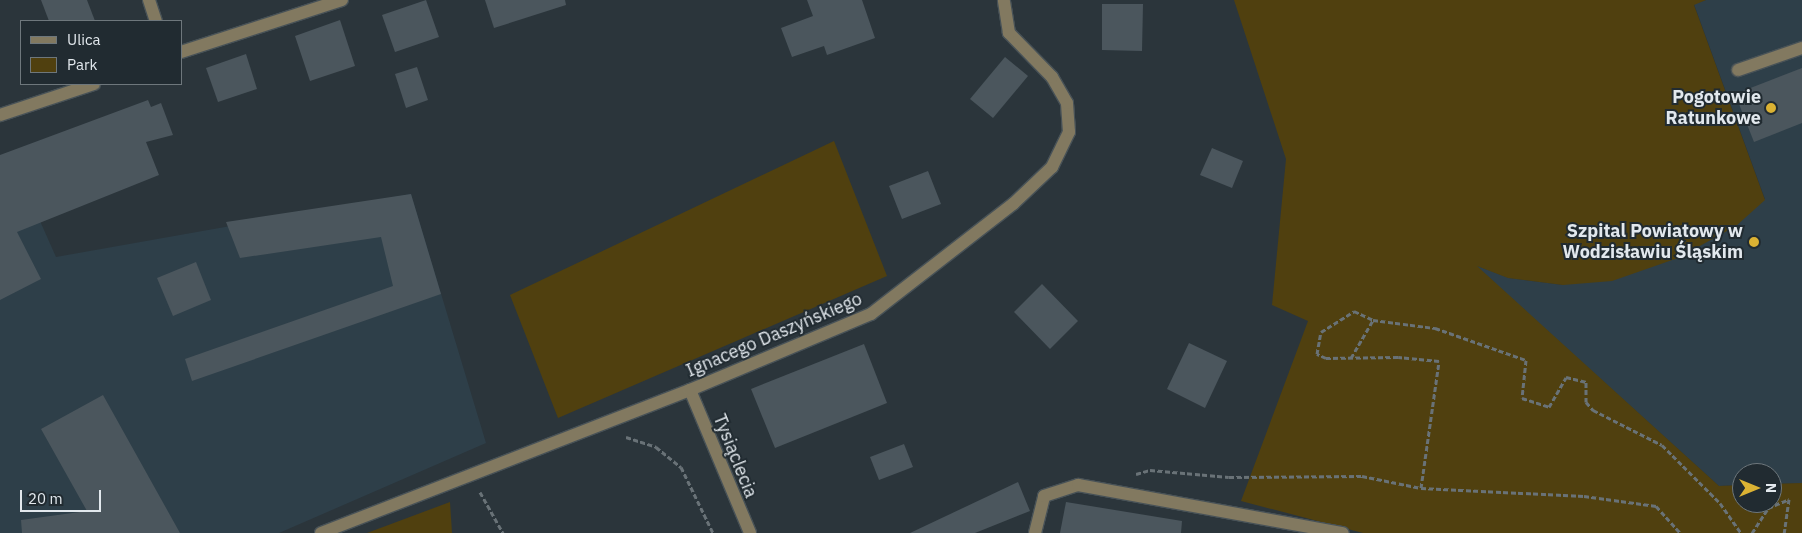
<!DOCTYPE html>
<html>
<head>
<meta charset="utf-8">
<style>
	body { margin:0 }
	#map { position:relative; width:1802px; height:533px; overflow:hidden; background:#2b353b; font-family:"IBM Plex Sans",sans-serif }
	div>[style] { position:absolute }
	.built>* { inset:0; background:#2e3f49 }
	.green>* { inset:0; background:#50400f }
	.building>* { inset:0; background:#4b565d }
	.path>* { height:3px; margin-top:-1.5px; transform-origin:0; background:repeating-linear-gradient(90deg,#697277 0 5px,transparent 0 7.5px) }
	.roads { filter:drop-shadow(1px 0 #485257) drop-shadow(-1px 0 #485257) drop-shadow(0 1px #485257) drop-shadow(0 -1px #485257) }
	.minor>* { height:12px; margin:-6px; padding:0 6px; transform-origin:6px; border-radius:6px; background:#827960 }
	.dots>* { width:14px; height:14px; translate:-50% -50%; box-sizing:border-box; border:2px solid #212b31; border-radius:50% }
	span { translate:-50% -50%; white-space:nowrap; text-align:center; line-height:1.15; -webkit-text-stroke:4px #212b31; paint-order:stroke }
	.poi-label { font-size:18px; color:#e2e8ed; font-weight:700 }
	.right { translate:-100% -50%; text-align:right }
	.street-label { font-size:18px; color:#e2e8ed }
	.legend { position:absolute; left:20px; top:20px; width:162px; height:65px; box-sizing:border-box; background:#212b31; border:1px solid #6e777c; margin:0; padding:6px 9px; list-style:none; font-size:15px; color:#e2e8ed }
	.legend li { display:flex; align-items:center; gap:10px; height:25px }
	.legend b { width:25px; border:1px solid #6e777c }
	.north { position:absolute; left:1732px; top:463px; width:50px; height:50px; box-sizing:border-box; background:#212b31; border:1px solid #6e777c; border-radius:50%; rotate:90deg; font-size:14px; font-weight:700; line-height:20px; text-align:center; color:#e2e8ed }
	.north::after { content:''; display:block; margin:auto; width:18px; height:22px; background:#dbb233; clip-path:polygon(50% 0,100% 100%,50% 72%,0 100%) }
	.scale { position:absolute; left:20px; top:490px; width:81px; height:22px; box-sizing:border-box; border:2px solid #e2e8ed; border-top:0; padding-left:6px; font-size:15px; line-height:18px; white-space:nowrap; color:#e2e8ed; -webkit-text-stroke:4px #212b31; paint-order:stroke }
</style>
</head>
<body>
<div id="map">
	<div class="built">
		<div style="clip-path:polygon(1706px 0,1802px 0,1802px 483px,1772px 484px,1772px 473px,1742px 473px,1742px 485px,1719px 486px,1475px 265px,1509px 278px,1563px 285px,1765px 199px,1694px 4px)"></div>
		<div style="clip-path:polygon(20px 176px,56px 257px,411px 194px,486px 443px,279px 533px,0 533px,0 183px)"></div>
	</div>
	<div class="green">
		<div style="clip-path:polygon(1234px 0,1706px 0,1694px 5px,1765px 200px,1736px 226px,1678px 258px,1612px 281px,1563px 285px,1508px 278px,1477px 266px,1719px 486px,1742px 485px,1742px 503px,1772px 503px,1772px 484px,1802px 483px,1802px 533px,1363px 533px,1241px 501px,1308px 321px,1272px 305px,1286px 159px)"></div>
		<div style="clip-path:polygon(834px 141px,887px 276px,558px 418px,510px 295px)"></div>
		<div style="clip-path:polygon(450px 502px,452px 533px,367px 533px)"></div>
	</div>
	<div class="building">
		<div style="clip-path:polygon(41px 0,87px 0,95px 21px,49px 21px)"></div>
		<div style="clip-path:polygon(426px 0,439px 37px,395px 52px,382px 15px)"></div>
		<div style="clip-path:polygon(485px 0,565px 0,566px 5px,494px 28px)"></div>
		<div style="clip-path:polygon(807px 0,862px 0,875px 38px,827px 55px,824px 46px,792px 57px,781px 28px,813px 16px)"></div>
		<div style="clip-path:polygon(1102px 4px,1143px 4px,1142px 51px,1102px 50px)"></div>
		<div style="clip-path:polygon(340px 20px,355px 66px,310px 81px,295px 36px)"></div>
		<div style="clip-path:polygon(246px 54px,257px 89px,218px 102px,206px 68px)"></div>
		<div style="clip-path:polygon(1005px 57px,1028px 76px,993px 118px,970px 99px)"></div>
		<div style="clip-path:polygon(417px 67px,428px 100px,406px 108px,395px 74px)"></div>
		<div style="clip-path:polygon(1802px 68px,1802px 123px,1754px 142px,1735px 94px)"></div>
		<div style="clip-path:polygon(148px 100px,151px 107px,161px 103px,173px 135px,146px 142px,159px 175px,17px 232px,41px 279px,0 300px,0 155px)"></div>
		<div style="clip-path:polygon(1212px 148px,1243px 161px,1232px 188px,1200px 175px)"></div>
		<div style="clip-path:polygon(928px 171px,941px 204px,902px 219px,889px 186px)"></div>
		<div style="clip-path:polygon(411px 194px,441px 294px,192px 381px,185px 359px,393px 286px,381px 237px,240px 258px,226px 222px)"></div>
		<div style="clip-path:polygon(196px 262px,211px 300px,173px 316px,157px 278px)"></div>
		<div style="clip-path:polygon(1042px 284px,1078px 321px,1050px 349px,1014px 312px)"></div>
		<div style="clip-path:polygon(1189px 343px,1227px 361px,1205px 408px,1167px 389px)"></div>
		<div style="clip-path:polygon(864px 344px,887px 403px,775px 448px,751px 389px)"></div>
		<div style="clip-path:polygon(103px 395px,180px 533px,22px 533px,21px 520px,87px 511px,41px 429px)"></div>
		<div style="clip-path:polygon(904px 444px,913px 467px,879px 480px,870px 457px)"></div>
		<div style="clip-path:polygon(1018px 482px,1030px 511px,975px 533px,910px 533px)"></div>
		<div style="clip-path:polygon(1066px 502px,1182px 521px,1181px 533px,1060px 533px)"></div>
	</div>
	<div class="path">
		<div style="left:1351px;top:358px;width:44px;rotate:-59.9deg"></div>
		<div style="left:626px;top:437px;width:32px;rotate:18deg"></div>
		<div style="left:656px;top:447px;width:32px;rotate:39deg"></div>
		<div style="left:681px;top:467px;width:73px;rotate:64.1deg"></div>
		<div style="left:1136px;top:474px;width:15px;rotate:-16deg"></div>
		<div style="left:1150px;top:470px;width:79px;rotate:5.1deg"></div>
		<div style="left:1229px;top:477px;width:133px;rotate:-0.4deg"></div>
		<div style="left:1362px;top:476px;width:60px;rotate:11.5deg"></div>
		<div style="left:1421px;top:488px;width:163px;rotate:2.8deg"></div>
		<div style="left:1584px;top:496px;width:73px;rotate:7.9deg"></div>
		<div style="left:1656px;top:506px;width:36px;rotate:48deg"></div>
		<div style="left:1421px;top:488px;width:128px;rotate:-81.9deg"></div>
		<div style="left:1439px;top:361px;width:41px;rotate:-174.4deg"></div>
		<div style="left:1398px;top:357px;width:72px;rotate:179.2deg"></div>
		<div style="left:1326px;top:358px;width:10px;rotate:-156deg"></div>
		<div style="left:1317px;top:354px;width:22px;rotate:-80deg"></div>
		<div style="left:1321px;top:332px;width:39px;rotate:-32deg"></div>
		<div style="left:1354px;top:311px;width:21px;rotate:25deg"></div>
		<div style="left:1373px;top:320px;width:63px;rotate:7.4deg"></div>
		<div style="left:1435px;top:328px;width:96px;rotate:19.4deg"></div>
		<div style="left:1526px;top:360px;width:38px;rotate:96deg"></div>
		<div style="left:1522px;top:398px;width:28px;rotate:18deg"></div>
		<div style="left:1549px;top:407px;width:34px;rotate:-60deg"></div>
		<div style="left:1566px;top:377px;width:21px;rotate:14deg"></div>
		<div style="left:1586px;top:382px;width:20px;rotate:90deg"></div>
		<div style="left:1586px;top:402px;width:11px;rotate:49deg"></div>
		<div style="left:1593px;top:410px;width:77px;rotate:26.9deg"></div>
		<div style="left:1662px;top:445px;width:82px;rotate:45deg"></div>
		<div style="left:1720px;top:503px;width:37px;rotate:55deg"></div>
		<div style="left:480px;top:492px;width:47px;rotate:60.7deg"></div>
		<div style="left:1752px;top:533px;width:30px;rotate:-57deg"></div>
		<div style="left:1768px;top:508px;width:23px;rotate:-23deg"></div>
		<div style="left:1789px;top:499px;width:34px;rotate:98deg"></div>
	</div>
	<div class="roads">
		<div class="minor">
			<div style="left:149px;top:0;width:22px;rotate:72deg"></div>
			<div style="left:181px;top:52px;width:169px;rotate:-17.9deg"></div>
			<div style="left:1738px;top:70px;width:68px;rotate:-19deg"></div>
			<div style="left:0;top:115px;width:99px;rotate:-18.3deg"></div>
			<div style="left:690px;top:390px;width:155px;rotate:67.2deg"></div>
			<div style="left:321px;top:533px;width:396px;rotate:-21.2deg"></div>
			<div style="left:690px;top:390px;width:196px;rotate:-22.8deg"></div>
			<div style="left:871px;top:314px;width:180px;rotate:-37.8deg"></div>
			<div style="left:1013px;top:204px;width:54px;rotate:-43.5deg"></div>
			<div style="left:1052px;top:167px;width:39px;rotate:-64deg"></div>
			<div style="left:1069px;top:132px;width:29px;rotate:-94deg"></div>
			<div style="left:1067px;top:103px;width:30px;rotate:-120deg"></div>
			<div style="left:1052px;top:77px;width:62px;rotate:-134.3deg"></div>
			<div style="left:1009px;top:33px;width:33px;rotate:-99deg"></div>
			<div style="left:1035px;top:533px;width:38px;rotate:-76deg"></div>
			<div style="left:1044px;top:496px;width:36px;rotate:-18deg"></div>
			<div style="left:1078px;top:485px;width:269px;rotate:10.3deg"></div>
		</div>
	</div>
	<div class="dots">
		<div style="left:1771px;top:108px;background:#dbb233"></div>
		<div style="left:1754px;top:242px;background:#dbb233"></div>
	</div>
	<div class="poi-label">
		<span class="right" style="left:1761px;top:108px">Pogotowie<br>Ratunkowe</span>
		<span class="right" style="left:1743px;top:242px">Szpital Powiatowy w<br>Wodzisławiu Śląskim</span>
	</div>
	<div class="street-label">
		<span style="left:774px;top:335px;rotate:-23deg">Ignacego Daszyńskiego</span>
		<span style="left:735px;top:456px;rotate:68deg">Tysiąclecia</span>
	</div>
	<ul class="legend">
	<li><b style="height:6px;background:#827960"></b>Ulica</li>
	<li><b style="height:14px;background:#50400f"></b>Park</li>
	</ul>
	<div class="north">N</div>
	<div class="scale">20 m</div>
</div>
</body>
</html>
